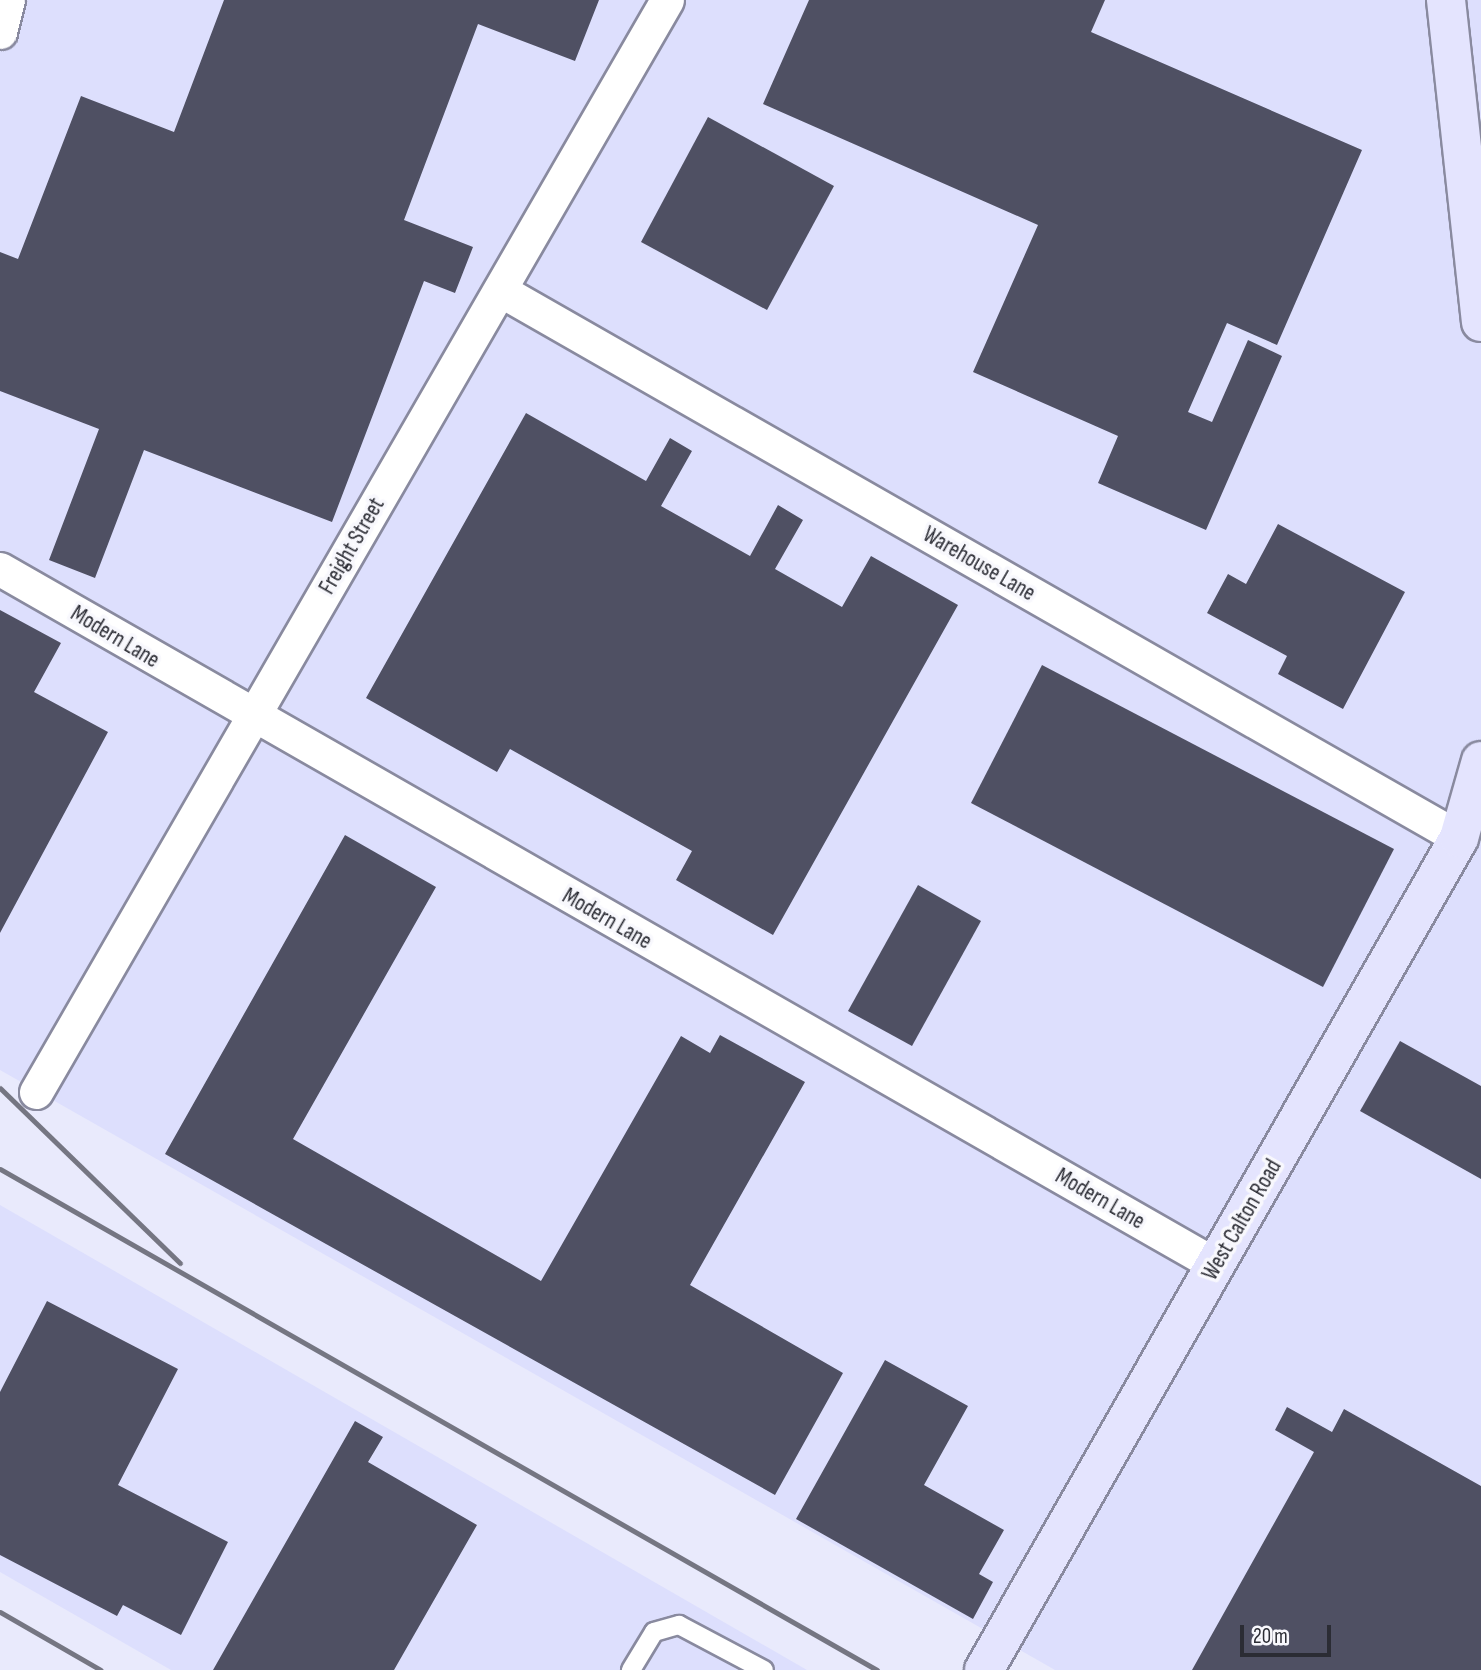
<!DOCTYPE html>
<html>
<head>
<meta charset="utf-8">
<style>
	body { margin:0 }
	#map { position:relative; width:1481px; height:1670px; overflow:hidden; background:#e9eafc; font-family:"Sofia Sans Condensed",sans-serif }
	div>[style] { position:absolute }
	.built>* { inset:0; background:#dddffd }
	.building>* { inset:0; background:#4f5063 }
	.roads { filter:drop-shadow(2px 0 #898a9f) drop-shadow(-2px 0 #898a9f) drop-shadow(0 2px #898a9f) drop-shadow(0 -2px #898a9f) }
	.service>* { height:18px; margin:-9px; padding:0 9px; transform-origin:9px; border-radius:9px; background:#fff }
	.minor>* { height:33px; margin:-16.5px; padding:0 16.5px; transform-origin:16.5px; border-radius:16.5px; background:#fff }
	.secondary>* { height:38px; margin:-19px; padding:0 19px; transform-origin:19px; border-radius:19px; background:#e4e4fe }
	.rail>* { height:5px; margin:-2.5px; padding:0 2.5px; transform-origin:2.5px; border-radius:2.5px; background:#757682 }
	span { translate:-50% -50%; white-space:nowrap; text-align:center; line-height:1.15; -webkit-text-stroke:7px #f8f8fd; paint-order:stroke }
	.street-label { font-size:23px; color:#2b2c34 }
	.scale { position:absolute; left:1240px; top:1625px; width:91px; height:32px; box-sizing:border-box; border:4px solid #2b2c34; border-top:0; padding-left:9px; font-size:21px; line-height:24px; white-space:nowrap; color:#2b2c34; -webkit-text-stroke:5px #f8f8fd; paint-order:stroke }
</style>
</head>
<body>
<div id="map">
	<div class="built">
		<div style="clip-path:polygon(0 0,1481px 0,1481px 1670px,1055px 1670px,0 1070px)"></div>
		<div style="clip-path:polygon(0 1205px,807px 1670px,171px 1670px,0 1572px)"></div>
	</div>
	<div class="building">
		<div style="clip-path:polygon(224px 0,599px 0,575px 61px,478px 24px,404px 220px,473px 247px,455px 293px,424px 281px,332px 522px,144px 450px,95px 578px,49px 560px,99px 429px,0 391px,0 252px,18px 259px,81px 96px,174px 132px)"></div>
		<div style="clip-path:polygon(809px 0,1105px 0,1091px 32px,1362px 150px,1277px 345px,1227px 323px,1188px 412px,1212px 422px,1248px 340px,1282px 356px,1206px 530px,1098px 483px,1118px 436px,973px 372px,1038px 225px,763px 104px)"></div>
		<div style="clip-path:polygon(708px 117px,834px 186px,767px 310px,641px 242px)"></div>
		<div style="clip-path:polygon(526px 413px,646px 481px,670px 438px,692px 451px,661px 506px,750px 556px,778px 505px,803px 520px,775px 569px,842px 607px,871px 556px,958px 605px,773px 935px,676px 880px,692px 851px,510px 749px,497px 772px,366px 698px)"></div>
		<div style="clip-path:polygon(1278px 524px,1405px 592px,1343px 709px,1278px 674px,1287px 656px,1207px 613px,1228px 574px,1246px 584px)"></div>
		<div style="clip-path:polygon(0 610px,61px 643px,34px 692px,108px 732px,0 933px)"></div>
		<div style="clip-path:polygon(1042px 665px,1394px 849px,1323px 987px,971px 803px)"></div>
		<div style="clip-path:polygon(345px 835px,436px 887px,293px 1139px,541px 1281px,681px 1036px,710px 1053px,720px 1035px,805px 1082px,690px 1285px,843px 1373px,775px 1495px,165px 1154px)"></div>
		<div style="clip-path:polygon(918px 885px,981px 921px,912px 1046px,848px 1011px)"></div>
		<div style="clip-path:polygon(1400px 1041px,1481px 1086px,1481px 1179px,1360px 1111px)"></div>
		<div style="clip-path:polygon(47px 1301px,178px 1369px,118px 1485px,228px 1542px,181px 1635px,123px 1605px,117px 1616px,0 1555px,0 1392px)"></div>
		<div style="clip-path:polygon(885px 1360px,968px 1406px,924px 1485px,1004px 1530px,979px 1574px,993px 1582px,973px 1619px,796px 1519px)"></div>
		<div style="clip-path:polygon(1287px 1407px,1332px 1432px,1344px 1409px,1481px 1486px,1481px 1670px,1192px 1670px,1314px 1452px,1275px 1430px)"></div>
		<div style="clip-path:polygon(355px 1421px,383px 1437px,368px 1462px,477px 1525px,394px 1670px,213px 1670px)"></div>
	</div>
	<div class="roads">
		<div class="service">
			<div style="left:631px;top:1670px;width:44px;rotate:-58.8deg"></div>
			<div style="left:654px;top:1632px;width:26px;rotate:-16deg"></div>
			<div style="left:679px;top:1625px;width:96px;rotate:27.9deg"></div>
		</div>
		<div class="minor">
			<div style="left:0;top:32px;width:33px;rotate:-76deg"></div>
			<div style="left:500px;top:290px;width:1105px;rotate:29.74deg"></div>
			<div style="left:0;top:569px;width:1401px;rotate:29.79deg"></div>
			<div style="left:36px;top:1092px;width:1261px;rotate:-59.98deg"></div>
		</div>
		<div class="secondary">
			<div style="left:1446px;top:0;width:324px;rotate:83.8deg"></div>
			<div style="left:984px;top:1670px;width:958px;rotate:-60.28deg"></div>
			<div style="left:1459px;top:838px;width:80px;rotate:-74.1deg"></div>
		</div>
	</div>
	<div class="rail">
		<div style="left:0;top:1088px;width:251px;rotate:44.2deg"></div>
		<div style="left:0;top:1169px;width:1010px;rotate:29.74deg"></div>
		<div style="left:0;top:1612px;width:116px;rotate:29.9deg"></div>
	</div>
	<div class="street-label">
		<span style="left:352px;top:546px;rotate:-60deg">Freight Street</span>
		<span style="left:979px;top:564px;rotate:30deg">Warehouse Lane</span>
		<span style="left:115px;top:637px;rotate:31deg">Modern Lane</span>
		<span style="left:607px;top:919px;rotate:30deg">Modern Lane</span>
		<span style="left:1100px;top:1199px;rotate:30deg">Modern Lane</span>
		<span style="left:1242px;top:1220px;rotate:-60deg">West Calton Road</span>
	</div>
	<div class="scale">20 m</div>
</div>
</body>
</html>
